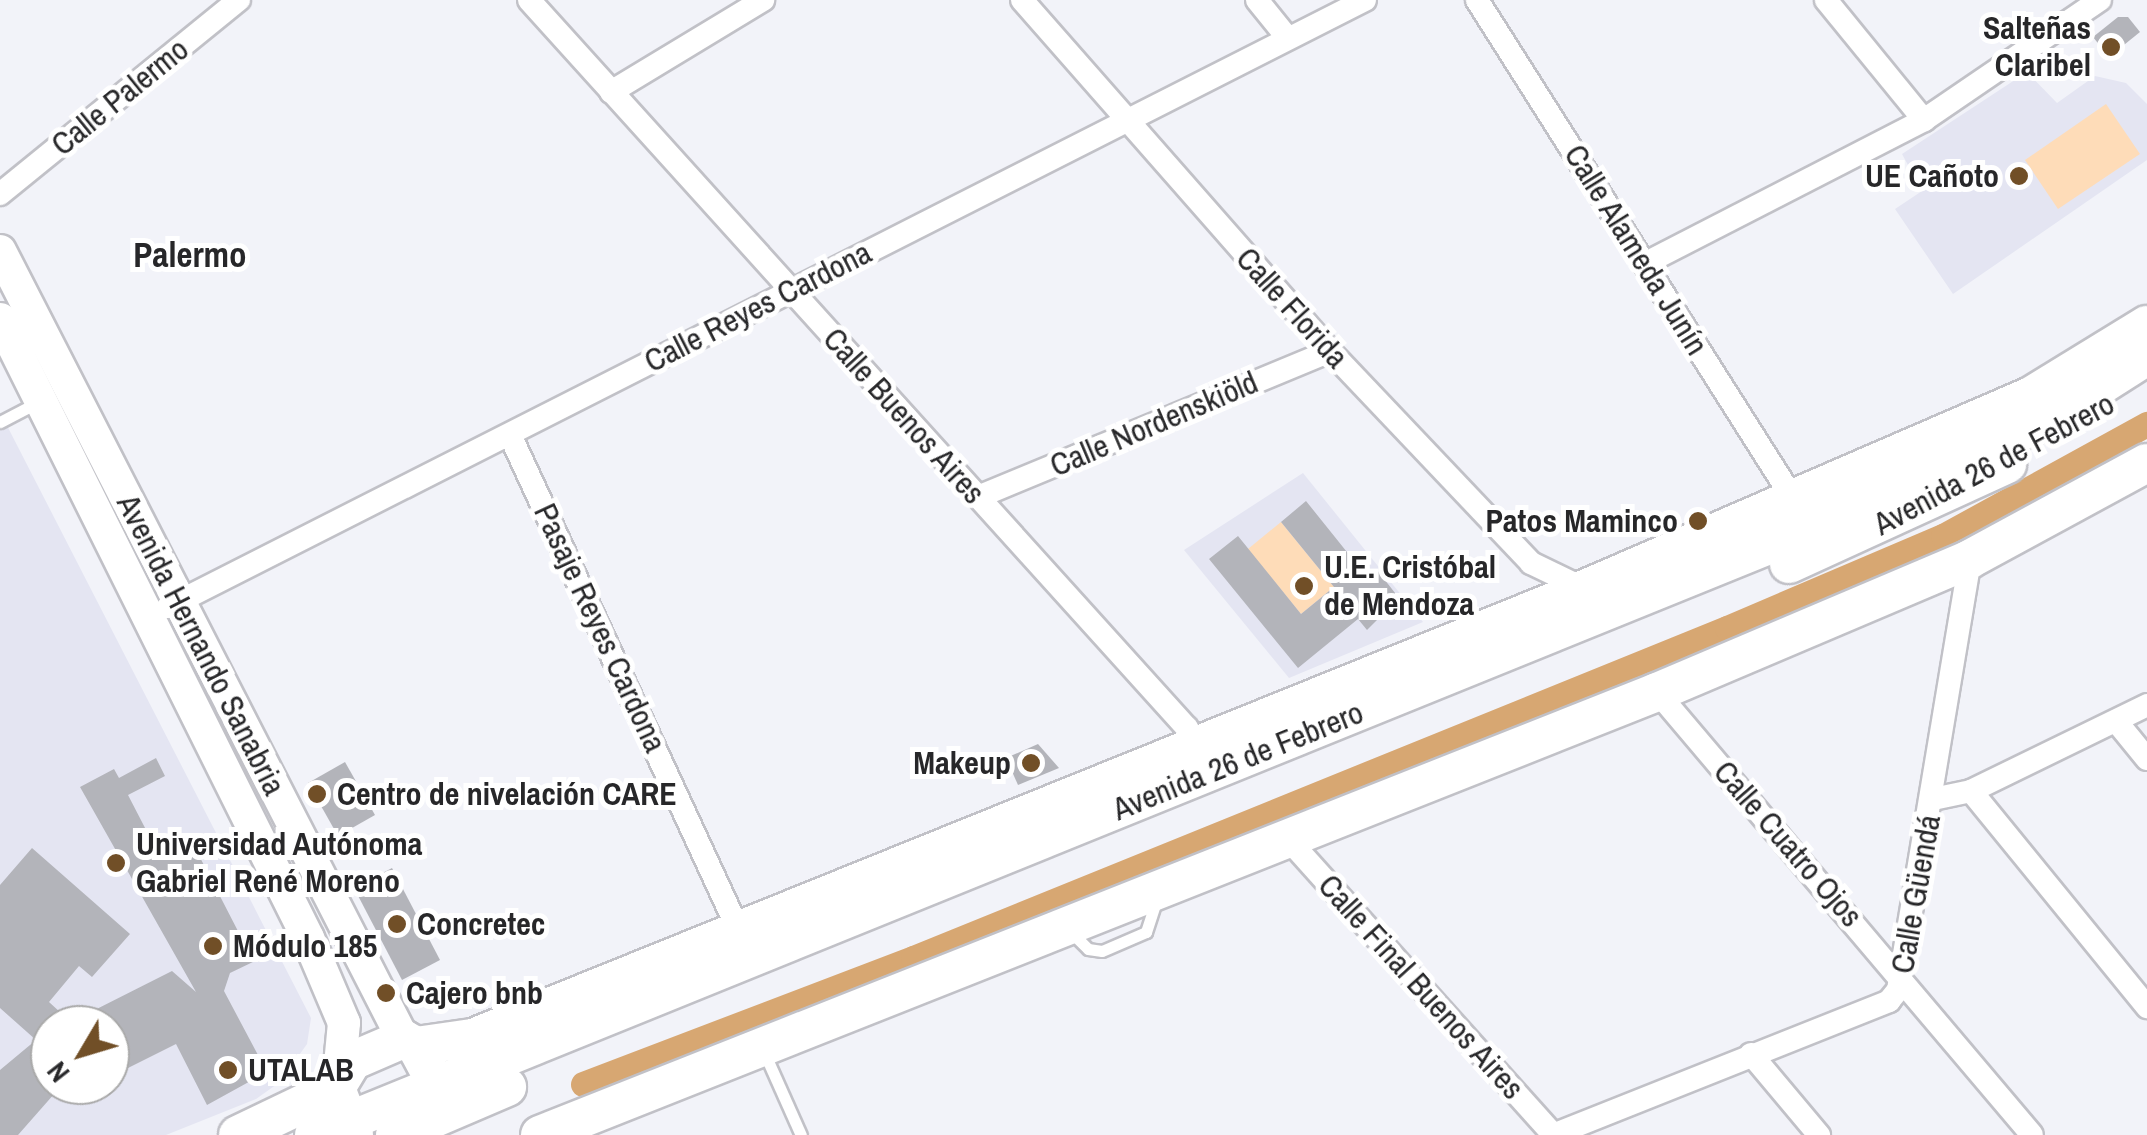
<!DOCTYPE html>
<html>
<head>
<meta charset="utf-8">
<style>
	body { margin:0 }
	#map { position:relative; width:2147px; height:1135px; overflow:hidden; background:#f2f3f9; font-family:"Archivo Narrow",sans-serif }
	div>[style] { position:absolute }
	.built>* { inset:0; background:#e4e5f2 }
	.green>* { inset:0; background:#fedcb8 }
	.canal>* { height:25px; margin:-12.5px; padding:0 12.5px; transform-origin:12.5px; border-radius:12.5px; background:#d7a772 }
	.building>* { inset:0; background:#b3b4ba }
	.roads { filter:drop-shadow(2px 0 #c1c1c7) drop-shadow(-2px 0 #c1c1c7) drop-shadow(0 2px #c1c1c7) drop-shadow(0 -2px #c1c1c7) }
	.lane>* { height:11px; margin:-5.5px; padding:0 5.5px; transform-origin:5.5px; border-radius:5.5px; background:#fff }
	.street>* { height:22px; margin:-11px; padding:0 11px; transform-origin:11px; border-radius:11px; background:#fff }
	.secondary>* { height:32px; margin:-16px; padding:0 16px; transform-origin:16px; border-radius:16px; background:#fff }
	.primary>* { height:38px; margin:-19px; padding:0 19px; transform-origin:19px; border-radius:19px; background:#fff }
	.dots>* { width:28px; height:28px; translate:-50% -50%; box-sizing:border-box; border:5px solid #fff; border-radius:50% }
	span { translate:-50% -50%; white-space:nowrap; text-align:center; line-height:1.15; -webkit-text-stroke:10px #fff; paint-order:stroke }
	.poi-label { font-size:32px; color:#272729; font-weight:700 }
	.right { translate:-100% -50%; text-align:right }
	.left { translate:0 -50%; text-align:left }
	.street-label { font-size:32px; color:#272729 }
	.neighbourhood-label { font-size:35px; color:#272729; font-weight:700 }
	.north { position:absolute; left:30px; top:1005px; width:100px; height:100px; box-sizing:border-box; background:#fff; border:2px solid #a9a9a9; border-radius:50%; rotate:232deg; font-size:28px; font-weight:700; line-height:40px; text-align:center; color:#272729 }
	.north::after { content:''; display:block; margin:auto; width:35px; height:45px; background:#714f27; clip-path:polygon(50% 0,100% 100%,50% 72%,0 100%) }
</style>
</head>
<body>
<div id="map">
	<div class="built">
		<div style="clip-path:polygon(2027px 72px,2057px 103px,2095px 76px,2126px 83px,2147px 104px,2147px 160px,1953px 294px,1895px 209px,1922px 191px,1902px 154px)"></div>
		<div style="clip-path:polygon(evenodd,0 412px,311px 1018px,307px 1044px,280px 1082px,256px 1099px,166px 1135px,0 1135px,0 412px,50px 1025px,110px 1025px,110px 1085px,50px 1085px,50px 1025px)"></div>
		<div style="clip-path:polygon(1303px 473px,1423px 622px,1289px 678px,1184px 550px)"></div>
	</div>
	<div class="green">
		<div style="clip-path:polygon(2106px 104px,2140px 154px,2058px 209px,2025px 160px)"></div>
		<div style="clip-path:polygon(1281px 522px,1334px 587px,1301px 614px,1248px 549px)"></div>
	</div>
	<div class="canal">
		<div style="left:583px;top:1084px;width:353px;rotate:-20.9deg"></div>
		<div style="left:913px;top:958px;width:878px;rotate:-22.07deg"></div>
		<div style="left:1727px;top:628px;width:235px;rotate:-23.1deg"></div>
		<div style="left:1943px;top:536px;width:233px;rotate:-28.8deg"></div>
	</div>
	<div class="building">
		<div style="clip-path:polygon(2118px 17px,2128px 17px,2140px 32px,2109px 57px,2093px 37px)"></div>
		<div style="clip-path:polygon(1306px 501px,1367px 577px,1377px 570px,1399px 598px,1367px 630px,1358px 619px,1298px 668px,1209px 559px,1238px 536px,1301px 614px,1334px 587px,1281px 522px)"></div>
		<div style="clip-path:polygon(1038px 744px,1059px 768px,1018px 785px,1006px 758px)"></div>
		<div style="clip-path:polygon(156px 758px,165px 776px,128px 795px,158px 853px,190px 838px,240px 935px,248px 931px,261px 958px,230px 973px,224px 991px,267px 1072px,207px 1105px,176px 1044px,124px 1070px,110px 1044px,110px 1025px,65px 1025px,172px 971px,196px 992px,80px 787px,114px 769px,119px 778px)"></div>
		<div style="clip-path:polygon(345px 762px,375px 815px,338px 836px,308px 783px)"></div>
		<div style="clip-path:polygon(32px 848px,130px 934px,92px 977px,79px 966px,49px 1002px,61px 1013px,38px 1038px,50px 1033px,50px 1085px,62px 1085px,18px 1135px,0 1135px,0 1070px,36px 1040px,0 1008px,0 885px)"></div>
		<div style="clip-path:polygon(392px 868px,440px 960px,402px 980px,354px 888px)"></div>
	</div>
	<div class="roads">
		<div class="lane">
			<div style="left:0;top:422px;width:45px;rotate:-27.7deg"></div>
			<div style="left:1071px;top:932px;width:24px;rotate:45deg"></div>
			<div style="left:1088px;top:949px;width:14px;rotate:8deg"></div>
			<div style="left:1102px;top:951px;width:48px;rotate:-23.4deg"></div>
			<div style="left:1146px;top:932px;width:35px;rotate:-72deg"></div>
			<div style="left:764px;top:1052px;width:91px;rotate:66deg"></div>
		</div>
		<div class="street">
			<div style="left:529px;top:0;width:981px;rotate:47.89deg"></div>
			<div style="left:1187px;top:728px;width:19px;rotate:62deg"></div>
			<div style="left:1022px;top:0;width:467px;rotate:48.7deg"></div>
			<div style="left:1330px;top:351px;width:292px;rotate:46.5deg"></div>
			<div style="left:1531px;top:563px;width:60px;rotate:25.7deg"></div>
			<div style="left:1257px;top:0;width:48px;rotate:51deg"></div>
			<div style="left:1477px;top:0;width:592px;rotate:57.63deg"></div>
			<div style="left:1826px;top:0;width:155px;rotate:50.8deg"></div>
			<div style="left:611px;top:92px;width:178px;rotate:-31.2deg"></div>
			<div style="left:0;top:194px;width:308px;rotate:-39.1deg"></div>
			<div style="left:1646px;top:263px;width:313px;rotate:-27.2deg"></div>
			<div style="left:1924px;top:120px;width:213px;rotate:-34.3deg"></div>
			<div style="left:510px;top:435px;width:546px;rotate:65.22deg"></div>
			<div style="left:978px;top:497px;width:381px;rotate:-22.5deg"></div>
			<div style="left:168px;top:607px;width:1342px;rotate:-26.89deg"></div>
			<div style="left:1657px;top:692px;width:580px;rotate:49.75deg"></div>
			<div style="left:2116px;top:721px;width:49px;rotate:50.8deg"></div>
			<div style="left:1971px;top:791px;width:279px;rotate:50.8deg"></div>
			<div style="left:1933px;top:799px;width:39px;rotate:-12deg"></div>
			<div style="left:1971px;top:791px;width:196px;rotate:-26deg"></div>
			<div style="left:1288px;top:839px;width:398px;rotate:48.1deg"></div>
			<div style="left:1751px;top:1054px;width:106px;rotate:50deg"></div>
			<div style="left:1553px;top:1135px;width:362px;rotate:-21.7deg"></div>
			<div style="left:1889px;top:1001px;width:14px;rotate:-51deg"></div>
			<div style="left:1898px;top:990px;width:437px;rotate:-80.5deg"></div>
		</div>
		<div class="secondary">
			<div style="left:0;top:251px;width:885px;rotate:62.91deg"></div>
			<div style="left:0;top:319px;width:691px;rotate:63.55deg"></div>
			<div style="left:308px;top:938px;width:92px;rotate:67deg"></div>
			<div style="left:344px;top:1023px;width:52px;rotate:95.5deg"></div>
		</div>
		<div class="primary">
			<div style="left:1789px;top:564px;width:240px;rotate:-24.6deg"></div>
			<div style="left:416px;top:1046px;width:58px;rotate:-8deg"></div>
			<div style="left:473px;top:1038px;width:1199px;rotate:-21.99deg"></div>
			<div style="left:1585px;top:589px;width:486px;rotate:-23.4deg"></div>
			<div style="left:2031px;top:396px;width:136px;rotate:-31.5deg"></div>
			<div style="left:238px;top:1135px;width:109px;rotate:-25.6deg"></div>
			<div style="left:314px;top:1135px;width:1596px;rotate:-22.08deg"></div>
			<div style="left:1793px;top:535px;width:280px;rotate:-24.5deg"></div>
			<div style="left:2048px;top:419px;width:117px;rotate:-32.5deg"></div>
			<div style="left:354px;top:1135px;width:50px;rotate:-111deg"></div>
			<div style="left:336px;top:1088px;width:31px;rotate:-59deg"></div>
			<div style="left:352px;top:1061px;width:56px;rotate:-23.3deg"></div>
			<div style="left:403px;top:1039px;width:15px;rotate:28deg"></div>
			<div style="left:416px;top:1046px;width:24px;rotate:62deg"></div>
			<div style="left:395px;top:1135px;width:122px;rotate:-23.2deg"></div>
			<div style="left:540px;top:1135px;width:1202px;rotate:-21.63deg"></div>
			<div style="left:1657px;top:692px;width:340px;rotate:-23deg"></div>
			<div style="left:1970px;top:559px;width:201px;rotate:-28.5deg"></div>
		</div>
	</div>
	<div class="dots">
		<div style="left:2111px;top:47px;background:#714f27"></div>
		<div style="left:2019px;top:176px;background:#714f27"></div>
		<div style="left:1698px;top:521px;background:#714f27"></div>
		<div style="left:1304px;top:586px;background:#714f27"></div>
		<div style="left:1031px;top:763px;background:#714f27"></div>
		<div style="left:317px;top:794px;background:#714f27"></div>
		<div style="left:116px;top:863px;background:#714f27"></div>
		<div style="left:397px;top:924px;background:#714f27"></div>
		<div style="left:213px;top:946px;background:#714f27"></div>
		<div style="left:386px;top:993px;background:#714f27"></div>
		<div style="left:228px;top:1070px;background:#714f27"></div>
	</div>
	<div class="poi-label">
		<span class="right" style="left:2091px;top:47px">Salteñas<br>Claribel</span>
		<span class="right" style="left:1999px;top:176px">UE Cañoto</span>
		<span class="right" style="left:1678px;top:521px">Patos Maminco</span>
		<span class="left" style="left:1324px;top:586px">U.E. Cristóbal<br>de Mendoza</span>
		<span class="right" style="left:1011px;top:763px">Makeup</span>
		<span class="left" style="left:337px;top:794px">Centro de nivelación CARE</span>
		<span class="left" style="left:136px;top:863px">Universidad Autónoma<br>Gabriel René Moreno</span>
		<span class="left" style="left:417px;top:924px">Concretec</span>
		<span class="left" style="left:233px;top:946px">Módulo 185</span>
		<span class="left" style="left:406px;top:993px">Cajero bnb</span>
		<span class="left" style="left:248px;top:1070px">UTALAB</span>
	</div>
	<div class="street-label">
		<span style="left:120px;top:97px;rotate:-39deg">Calle Palermo</span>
		<span style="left:1636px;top:250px;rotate:58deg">Calle Alameda Junín</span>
		<span style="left:758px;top:307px;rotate:-27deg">Calle Reyes Cardona</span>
		<span style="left:1292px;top:308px;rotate:48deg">Calle Florida</span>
		<span style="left:904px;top:416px;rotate:48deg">Calle Buenos Aires</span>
		<span style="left:1154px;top:424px;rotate:-23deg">Calle Nordenskiöld</span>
		<span style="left:1994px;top:464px;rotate:-28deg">Avenida 26 de Febrero</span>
		<span style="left:600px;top:628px;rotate:65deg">Pasaje Reyes Cardona</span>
		<span style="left:201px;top:645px;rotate:63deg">Avenida Hernando Sanabria</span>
		<span style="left:1238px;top:761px;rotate:-22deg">Avenida 26 de Febrero</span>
		<span style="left:1788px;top:844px;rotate:49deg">Calle Cuatro Ojos</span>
		<span style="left:1916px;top:894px;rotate:-80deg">Calle Güendá</span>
		<span style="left:1421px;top:987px;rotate:48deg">Calle Final Buenos Aires</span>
	</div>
	<div class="neighbourhood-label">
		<span style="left:190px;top:255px">Palermo</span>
	</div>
	<div class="north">N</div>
</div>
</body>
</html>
